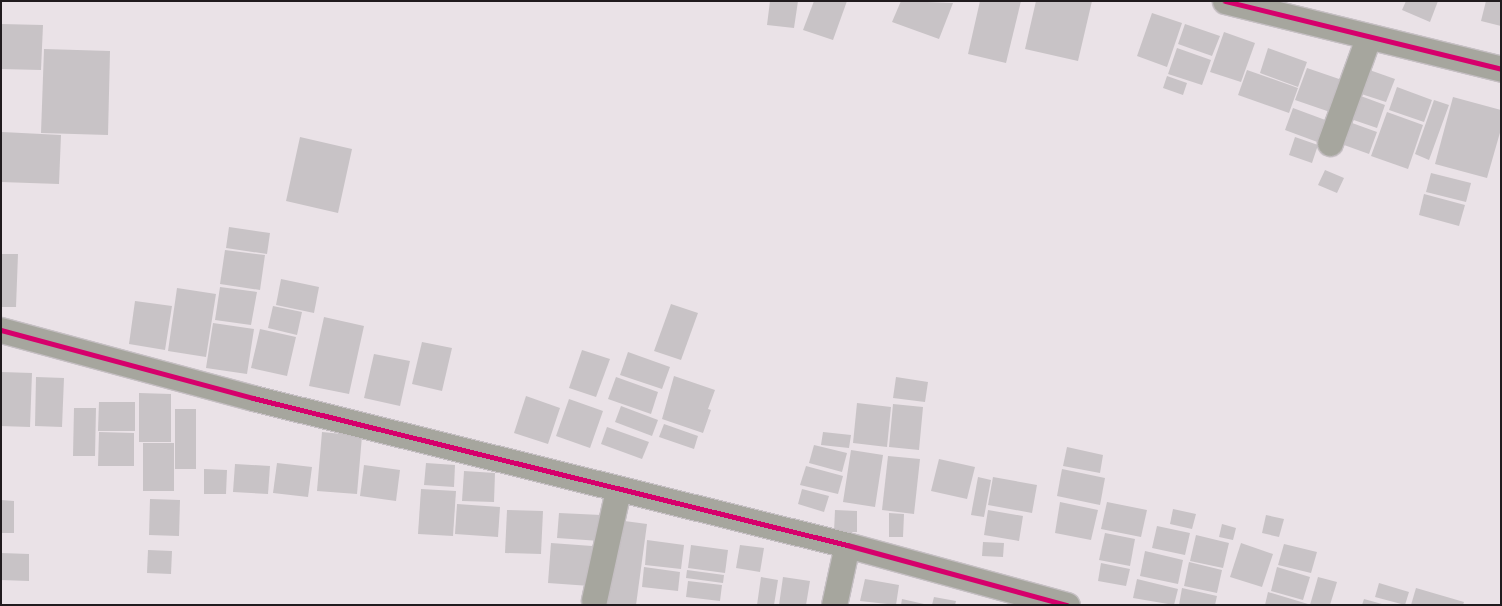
<!DOCTYPE html>
<html>
<head>
<meta charset="utf-8">
<style>
	body { margin:0 }
	#map { position:relative; width:1502px; height:606px; overflow:hidden; background:#eae2e7; font-family:"PT Sans",sans-serif }
	div>[style] { position:absolute }
	.building>* { inset:0; background:#c8c3c6 }
	.roads { filter:drop-shadow(1px 0 #c5bfc3) drop-shadow(-1px 0 #c5bfc3) drop-shadow(0 1px #c5bfc3) drop-shadow(0 -1px #c5bfc3) }
	.minor>* { height:25px; margin:-12.5px; padding:0 12.5px; transform-origin:12.5px; border-radius:12.5px; background:#a6a69e }
	.cycleway>* { height:5px; margin:-2.5px; padding:0 2.5px; transform-origin:2.5px; border-radius:2.5px; background:#d6006c }
	span { translate:-50% -50%; white-space:nowrap; text-align:center; line-height:1.15; -webkit-text-stroke:4px #fbecf5; paint-order:stroke }
	.frame { position:absolute; inset:0; border:2px solid #201b1e; pointer-events:none }
</style>
</head>
<body>
<div id="map">
	<div class="building">
		<div style="clip-path:polygon(770px 1px,798px 1px,794px 28px,767px 25px)"></div>
		<div style="clip-path:polygon(814px 1px,847px 1px,833px 40px,803px 30px)"></div>
		<div style="clip-path:polygon(901px 1px,953px 3px,939px 39px,892px 22px)"></div>
		<div style="clip-path:polygon(980px 1px,1021px 1px,1006px 63px,968px 54px)"></div>
		<div style="clip-path:polygon(1036px 1px,1092px 1px,1078px 61px,1025px 49px)"></div>
		<div style="clip-path:polygon(1406px 1px,1438px 1px,1430px 22px,1402px 10px)"></div>
		<div style="clip-path:polygon(1486px 1px,1501px 1px,1501px 26px,1481px 21px)"></div>
		<div style="clip-path:polygon(1152px 13px,1182px 23px,1167px 67px,1137px 56px)"></div>
		<div style="clip-path:polygon(1px 24px,43px 25px,41px 70px,1px 69px)"></div>
		<div style="clip-path:polygon(1185px 24px,1220px 36px,1212px 56px,1178px 44px)"></div>
		<div style="clip-path:polygon(1224px 32px,1255px 43px,1241px 82px,1210px 72px)"></div>
		<div style="clip-path:polygon(1177px 48px,1211px 60px,1202px 85px,1168px 74px)"></div>
		<div style="clip-path:polygon(1268px 48px,1307px 62px,1298px 87px,1260px 73px)"></div>
		<div style="clip-path:polygon(44px 49px,110px 51px,108px 135px,41px 133px)"></div>
		<div style="clip-path:polygon(1361px 67px,1395px 79px,1386px 102px,1352px 91px)"></div>
		<div style="clip-path:polygon(1307px 68px,1342px 80px,1330px 112px,1295px 100px)"></div>
		<div style="clip-path:polygon(1247px 70px,1298px 88px,1289px 113px,1238px 95px)"></div>
		<div style="clip-path:polygon(1167px 76px,1187px 83px,1183px 95px,1163px 88px)"></div>
		<div style="clip-path:polygon(1397px 87px,1432px 100px,1424px 122px,1389px 110px)"></div>
		<div style="clip-path:polygon(1350px 92px,1385px 105px,1377px 128px,1342px 116px)"></div>
		<div style="clip-path:polygon(1453px 97px,1501px 110px,1501px 129px,1487px 178px,1435px 164px)"></div>
		<div style="clip-path:polygon(1434px 100px,1449px 105px,1429px 160px,1415px 154px)"></div>
		<div style="clip-path:polygon(1293px 108px,1328px 121px,1320px 143px,1285px 130px)"></div>
		<div style="clip-path:polygon(1387px 112px,1423px 125px,1408px 169px,1371px 156px)"></div>
		<div style="clip-path:polygon(1341px 119px,1377px 132px,1369px 154px,1333px 141px)"></div>
		<div style="clip-path:polygon(2px 132px,61px 135px,59px 184px,1px 182px)"></div>
		<div style="clip-path:polygon(300px 137px,352px 149px,338px 213px,286px 201px)"></div>
		<div style="clip-path:polygon(1295px 137px,1318px 145px,1312px 163px,1289px 155px)"></div>
		<div style="clip-path:polygon(1325px 170px,1344px 178px,1337px 193px,1318px 185px)"></div>
		<div style="clip-path:polygon(1431px 173px,1471px 183px,1466px 202px,1426px 192px)"></div>
		<div style="clip-path:polygon(1424px 194px,1465px 205px,1459px 226px,1419px 215px)"></div>
		<div style="clip-path:polygon(229px 227px,270px 233px,267px 254px,226px 248px)"></div>
		<div style="clip-path:polygon(225px 250px,265px 255px,260px 290px,220px 284px)"></div>
		<div style="clip-path:polygon(1px 254px,18px 254px,16px 307px,1px 307px)"></div>
		<div style="clip-path:polygon(281px 279px,319px 287px,314px 313px,276px 305px)"></div>
		<div style="clip-path:polygon(220px 287px,257px 292px,251px 325px,215px 320px)"></div>
		<div style="clip-path:polygon(177px 288px,216px 294px,206px 357px,168px 351px)"></div>
		<div style="clip-path:polygon(135px 301px,172px 306px,165px 350px,129px 344px)"></div>
		<div style="clip-path:polygon(671px 304px,698px 313px,681px 360px,654px 351px)"></div>
		<div style="clip-path:polygon(273px 306px,302px 312px,297px 335px,268px 328px)"></div>
		<div style="clip-path:polygon(324px 317px,364px 326px,349px 394px,309px 386px)"></div>
		<div style="clip-path:polygon(213px 323px,254px 329px,247px 374px,206px 368px)"></div>
		<div style="clip-path:polygon(260px 329px,296px 337px,287px 376px,251px 368px)"></div>
		<div style="clip-path:polygon(422px 342px,452px 348px,442px 391px,412px 384px)"></div>
		<div style="clip-path:polygon(582px 350px,610px 359px,596px 397px,569px 388px)"></div>
		<div style="clip-path:polygon(628px 352px,670px 367px,662px 389px,620px 375px)"></div>
		<div style="clip-path:polygon(374px 354px,410px 361px,400px 406px,364px 398px)"></div>
		<div style="clip-path:polygon(1px 372px,32px 373px,30px 427px,1px 426px)"></div>
		<div style="clip-path:polygon(674px 376px,715px 390px,708px 409px,688px 402px,711px 410px,703px 433px,662px 419px)"></div>
		<div style="clip-path:polygon(36px 377px,64px 378px,62px 427px,35px 426px)"></div>
		<div style="clip-path:polygon(616px 377px,658px 392px,651px 414px,608px 399px)"></div>
		<div style="clip-path:polygon(896px 377px,928px 382px,925px 402px,893px 398px)"></div>
		<div style="clip-path:polygon(139px 393px,171px 394px,171px 442px,139px 442px)"></div>
		<div style="clip-path:polygon(526px 396px,560px 408px,548px 444px,514px 433px)"></div>
		<div style="clip-path:polygon(569px 399px,603px 411px,590px 448px,556px 436px)"></div>
		<div style="clip-path:polygon(99px 402px,135px 402px,135px 431px,98px 431px)"></div>
		<div style="clip-path:polygon(857px 403px,891px 407px,887px 447px,853px 443px)"></div>
		<div style="clip-path:polygon(893px 404px,923px 407px,919px 450px,889px 447px)"></div>
		<div style="clip-path:polygon(621px 406px,658px 420px,652px 436px,615px 422px)"></div>
		<div style="clip-path:polygon(74px 408px,96px 408px,95px 456px,73px 456px)"></div>
		<div style="clip-path:polygon(175px 409px,196px 409px,196px 469px,175px 469px)"></div>
		<div style="clip-path:polygon(664px 424px,698px 436px,694px 449px,659px 437px)"></div>
		<div style="clip-path:polygon(607px 427px,649px 442px,642px 459px,601px 444px)"></div>
		<div style="clip-path:polygon(99px 432px,134px 433px,134px 466px,98px 466px)"></div>
		<div style="clip-path:polygon(322px 432px,362px 436px,357px 494px,317px 491px)"></div>
		<div style="clip-path:polygon(823px 432px,851px 435px,849px 448px,821px 445px)"></div>
		<div style="clip-path:polygon(143px 443px,174px 443px,174px 491px,143px 491px)"></div>
		<div style="clip-path:polygon(814px 445px,847px 453px,842px 472px,809px 463px)"></div>
		<div style="clip-path:polygon(1067px 447px,1103px 455px,1100px 473px,1063px 466px)"></div>
		<div style="clip-path:polygon(851px 450px,883px 455px,875px 507px,843px 502px)"></div>
		<div style="clip-path:polygon(888px 456px,920px 459px,914px 514px,882px 510px)"></div>
		<div style="clip-path:polygon(939px 459px,975px 467px,967px 499px,931px 491px)"></div>
		<div style="clip-path:polygon(277px 463px,312px 467px,308px 497px,273px 493px)"></div>
		<div style="clip-path:polygon(426px 463px,455px 465px,454px 487px,424px 485px)"></div>
		<div style="clip-path:polygon(235px 464px,270px 466px,268px 494px,233px 492px)"></div>
		<div style="clip-path:polygon(364px 465px,400px 470px,396px 501px,360px 496px)"></div>
		<div style="clip-path:polygon(806px 466px,843px 476px,838px 494px,800px 485px)"></div>
		<div style="clip-path:polygon(204px 469px,227px 470px,226px 494px,204px 494px)"></div>
		<div style="clip-path:polygon(1062px 469px,1105px 478px,1100px 505px,1057px 496px)"></div>
		<div style="clip-path:polygon(464px 471px,495px 473px,494px 502px,462px 501px)"></div>
		<div style="clip-path:polygon(978px 477px,991px 480px,984px 517px,971px 515px)"></div>
		<div style="clip-path:polygon(993px 477px,1037px 485px,1032px 513px,988px 505px)"></div>
		<div style="clip-path:polygon(421px 489px,456px 491px,453px 536px,418px 534px)"></div>
		<div style="clip-path:polygon(802px 489px,829px 496px,824px 512px,798px 504px)"></div>
		<div style="clip-path:polygon(150px 499px,180px 500px,179px 536px,149px 535px)"></div>
		<div style="clip-path:polygon(1px 500px,14px 501px,14px 533px,1px 533px)"></div>
		<div style="clip-path:polygon(1060px 502px,1098px 510px,1091px 540px,1055px 533px)"></div>
		<div style="clip-path:polygon(1107px 502px,1147px 510px,1141px 537px,1101px 529px)"></div>
		<div style="clip-path:polygon(457px 504px,500px 507px,498px 537px,455px 534px)"></div>
		<div style="clip-path:polygon(1173px 509px,1196px 514px,1192px 529px,1170px 524px)"></div>
		<div style="clip-path:polygon(507px 510px,543px 511px,541px 554px,505px 553px)"></div>
		<div style="clip-path:polygon(835px 510px,857px 511px,857px 532px,834px 532px)"></div>
		<div style="clip-path:polygon(988px 510px,1023px 516px,1019px 541px,984px 535px)"></div>
		<div style="clip-path:polygon(559px 513px,601px 515px,600px 541px,557px 538px)"></div>
		<div style="clip-path:polygon(889px 513px,904px 514px,903px 537px,889px 537px)"></div>
		<div style="clip-path:polygon(1266px 515px,1284px 519px,1279px 537px,1262px 533px)"></div>
		<div style="clip-path:polygon(617px 520px,647px 524px,636px 605px,606px 605px)"></div>
		<div style="clip-path:polygon(1222px 524px,1236px 528px,1233px 540px,1219px 537px)"></div>
		<div style="clip-path:polygon(1157px 526px,1190px 533px,1185px 555px,1152px 548px)"></div>
		<div style="clip-path:polygon(1105px 533px,1135px 539px,1130px 566px,1099px 560px)"></div>
		<div style="clip-path:polygon(1196px 535px,1229px 543px,1223px 568px,1190px 561px)"></div>
		<div style="clip-path:polygon(647px 540px,684px 545px,681px 569px,645px 565px)"></div>
		<div style="clip-path:polygon(983px 542px,1004px 543px,1003px 557px,982px 556px)"></div>
		<div style="clip-path:polygon(551px 543px,592px 546px,590px 586px,548px 583px)"></div>
		<div style="clip-path:polygon(1241px 543px,1273px 554px,1262px 587px,1230px 577px)"></div>
		<div style="clip-path:polygon(1284px 544px,1317px 552px,1311px 573px,1278px 565px)"></div>
		<div style="clip-path:polygon(691px 545px,728px 550px,725px 573px,688px 568px)"></div>
		<div style="clip-path:polygon(740px 545px,764px 548px,760px 572px,736px 568px)"></div>
		<div style="clip-path:polygon(148px 550px,172px 551px,171px 574px,147px 573px)"></div>
		<div style="clip-path:polygon(1145px 551px,1183px 560px,1178px 584px,1140px 576px)"></div>
		<div style="clip-path:polygon(1px 553px,29px 554px,29px 581px,1px 580px)"></div>
		<div style="clip-path:polygon(1189px 562px,1222px 570px,1217px 593px,1184px 586px)"></div>
		<div style="clip-path:polygon(1101px 563px,1130px 569px,1126px 586px,1098px 581px)"></div>
		<div style="clip-path:polygon(644px 567px,680px 572px,678px 591px,642px 587px)"></div>
		<div style="clip-path:polygon(1277px 567px,1310px 577px,1303px 600px,1271px 591px)"></div>
		<div style="clip-path:polygon(687px 570px,724px 575px,723px 583px,686px 578px)"></div>
		<div style="clip-path:polygon(761px 577px,778px 580px,774px 605px,757px 605px)"></div>
		<div style="clip-path:polygon(783px 577px,810px 581px,806px 605px,779px 605px)"></div>
		<div style="clip-path:polygon(1318px 577px,1337px 582px,1330px 605px,1310px 605px)"></div>
		<div style="clip-path:polygon(865px 579px,899px 585px,896px 605px,860px 601px)"></div>
		<div style="clip-path:polygon(1137px 579px,1178px 589px,1174px 605px,1133px 598px)"></div>
		<div style="clip-path:polygon(688px 581px,722px 585px,720px 601px,686px 597px)"></div>
		<div style="clip-path:polygon(1379px 583px,1409px 592px,1405px 605px,1375px 597px)"></div>
		<div style="clip-path:polygon(1182px 588px,1217px 596px,1215px 605px,1179px 605px)"></div>
		<div style="clip-path:polygon(1416px 588px,1464px 602px,1463px 605px,1411px 605px)"></div>
		<div style="clip-path:polygon(1268px 592px,1308px 604px,1308px 605px,1265px 605px)"></div>
		<div style="clip-path:polygon(934px 597px,956px 601px,955px 605px,932px 605px)"></div>
		<div style="clip-path:polygon(902px 599px,924px 604px,924px 605px,901px 605px)"></div>
		<div style="clip-path:polygon(1364px 599px,1382px 604px,1382px 605px,1362px 605px)"></div>
	</div>
	<div class="roads">
		<div class="minor">
			<div style="left:1225px;top:1px;width:284px;rotate:13.8deg"></div>
			<div style="left:1330px;top:143px;width:112px;rotate:-70.1deg"></div>
			<div style="left:1px;top:330px;width:261px;rotate:15.1deg"></div>
			<div style="left:253px;top:398px;width:612px;rotate:13.9deg"></div>
			<div style="left:847px;top:545px;width:228px;rotate:15.3deg"></div>
			<div style="left:594px;top:600px;width:113px;rotate:-77.7deg"></div>
			<div style="left:834px;top:605px;width:61px;rotate:-77.8deg"></div>
		</div>
	</div>
	<div class="cycleway">
		<div style="left:1225px;top:1px;width:284px;rotate:13.8deg"></div>
		<div style="left:1px;top:330px;width:261px;rotate:15.1deg"></div>
		<div style="left:253px;top:398px;width:612px;rotate:13.9deg"></div>
		<div style="left:847px;top:545px;width:228px;rotate:15.3deg"></div>
	</div>
	<div class="frame"></div>
</div>
</body>
</html>
